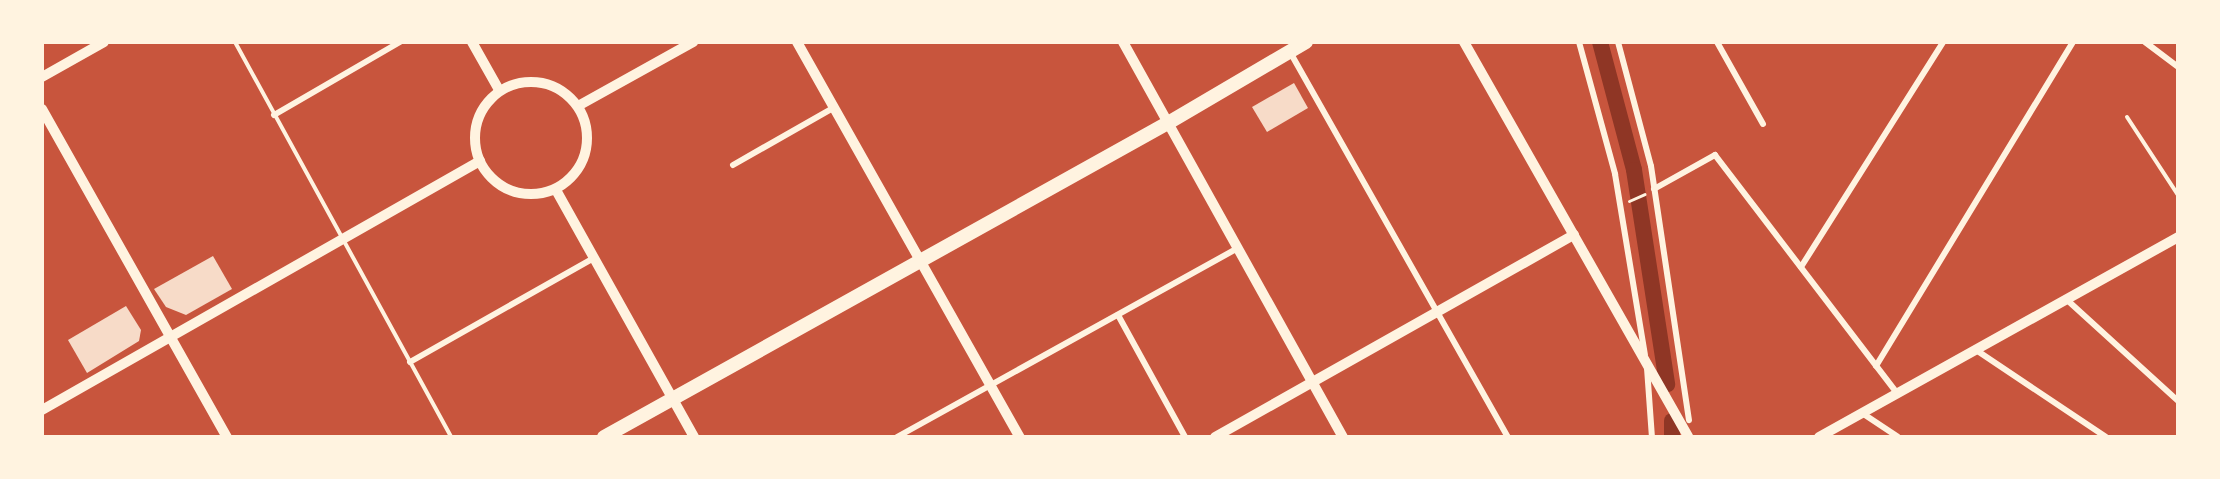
<!DOCTYPE html>
<html>
<head>
<meta charset="utf-8">
<style>
	body { margin:0 }
	#map { position:relative; width:2220px; height:479px; overflow:hidden; background:#c8553d; font-family:Raleway,sans-serif }
	div>[style] { position:absolute }
	.canal>* { height:16px; margin:-8px; padding:0 8px; transform-origin:8px; border-radius:8px; background:#8f3625 }
	.building>* { inset:0; background:#f7dbc8 }
	.path>* { height:3px; margin:-1.5px; padding:0 1.5px; transform-origin:1.5px; border-radius:1.5px; background:#fff3e0 }
	.service>* { height:4px; margin:-2px; padding:0 2px; transform-origin:2px; border-radius:2px; background:#fff3e0 }
	.minor>* { height:6px; margin:-3px; padding:0 3px; transform-origin:3px; border-radius:3px; background:#fff3e0 }
	.tertiary>* { height:10px; margin:-5px; padding:0 5px; transform-origin:5px; border-radius:5px; background:#fff3e0 }
	.tertiary>.ring { margin:-5px; padding:0; box-sizing:content-box; background:none; border:10px solid #fff3e0; border-radius:50% }
	.primary>* { height:14px; margin:-7px; padding:0 7px; transform-origin:7px; border-radius:7px; background:#fff3e0 }
	span { translate:-50% -50%; white-space:nowrap; text-align:center; line-height:1.15; -webkit-text-stroke:4.5px #fff3e0; paint-order:stroke }
	.frame { position:absolute; inset:0; border:44px solid #fff3e0; pointer-events:none }
</style>
</head>
<body>
<div id="map">
	<div class="canal">
		<div style="left:1600px;top:42px;width:132px;rotate:75.1deg"></div>
		<div style="left:1634px;top:170px;width:217px;rotate:81.2deg"></div>
		<div style="left:1672px;top:437px;width:16px;rotate:-90deg"></div>
	</div>
	<div class="building">
		<div style="clip-path:polygon(1294px 83px,1308px 108px,1267px 132px,1252px 107px)"></div>
		<div style="clip-path:polygon(213px 256px,232px 289px,186px 315px,166px 307px,154px 289px)"></div>
		<div style="clip-path:polygon(126px 306px,141px 330px,139px 341px,87px 373px,68px 340px)"></div>
	</div>
	<div class="path">
		<div style="left:1629px;top:201px;width:17px;rotate:-24deg"></div>
	</div>
	<div class="service">
		<div style="left:235px;top:42px;width:450px;rotate:61.3deg"></div>
		<div style="left:2127px;top:117px;width:93px;rotate:56.8deg"></div>
	</div>
	<div class="minor">
		<div style="left:1579px;top:42px;width:137px;rotate:74.7deg"></div>
		<div style="left:1615px;top:174px;width:183px;rotate:80.6deg"></div>
		<div style="left:1618px;top:42px;width:128px;rotate:75.1deg"></div>
		<div style="left:1651px;top:166px;width:257px;rotate:81.5deg"></div>
		<div style="left:1717px;top:42px;width:94px;rotate:60.7deg"></div>
		<div style="left:2145px;top:42px;width:41px;rotate:37.1deg"></div>
		<div style="left:1290px;top:52px;width:442px;rotate:60.5deg"></div>
		<div style="left:274px;top:115px;width:146px;rotate:-30.1deg"></div>
		<div style="left:733px;top:165px;width:115px;rotate:-29.7deg"></div>
		<div style="left:1654px;top:189px;width:70px;rotate:-29.1deg"></div>
		<div style="left:1715px;top:155px;width:300px;rotate:52.6deg"></div>
		<div style="left:1801px;top:267px;width:266px;rotate:-57.7deg"></div>
		<div style="left:2066px;top:299px;width:151px;rotate:42.3deg"></div>
		<div style="left:1118px;top:315px;width:139px;rotate:61.2deg"></div>
		<div style="left:1976px;top:350px;width:156px;rotate:33.8deg"></div>
		<div style="left:410px;top:362px;width:211px;rotate:-29.5deg"></div>
		<div style="left:1876px;top:366px;width:379px;rotate:-58.7deg"></div>
		<div style="left:1647px;top:368px;width:69px;rotate:85.9deg"></div>
		<div style="left:1862px;top:413px;width:43px;rotate:33.7deg"></div>
		<div style="left:897px;top:437px;width:390px;rotate:-29deg"></div>
	</div>
	<div class="tertiary">
		<div style="left:472px;top:42px;width:55px;rotate:60.6deg"></div>
		<div style="left:797px;top:42px;width:454px;rotate:60.6deg"></div>
		<div style="left:1123px;top:42px;width:452px;rotate:60.9deg"></div>
		<div style="left:1464px;top:42px;width:454px;rotate:60.4deg"></div>
		<div style="left:42px;top:77px;width:71px;rotate:-29.4deg"></div>
		<div class="ring" style="left:475px;top:82px;width:102px;height:102px"></div>
		<div style="left:578px;top:106px;width:132px;rotate:-29.1deg"></div>
		<div style="left:42px;top:109px;width:377px;rotate:60.6deg"></div>
		<div style="left:556px;top:190px;width:283px;rotate:60.8deg"></div>
		<div style="left:42px;top:410px;width:504px;rotate:-29.62deg"></div>
		<div style="left:1215px;top:437px;width:412px;rotate:-29.4deg"></div>
		<div style="left:1819px;top:437px;width:411px;rotate:-29.1deg"></div>
	</div>
	<div class="primary">
		<div style="left:604px;top:437px;width:646px;rotate:-29.11deg"></div>
		<div style="left:1168px;top:123px;width:160px;rotate:-30.4deg"></div>
	</div>
	<div class="frame"></div>
</div>
</body>
</html>
